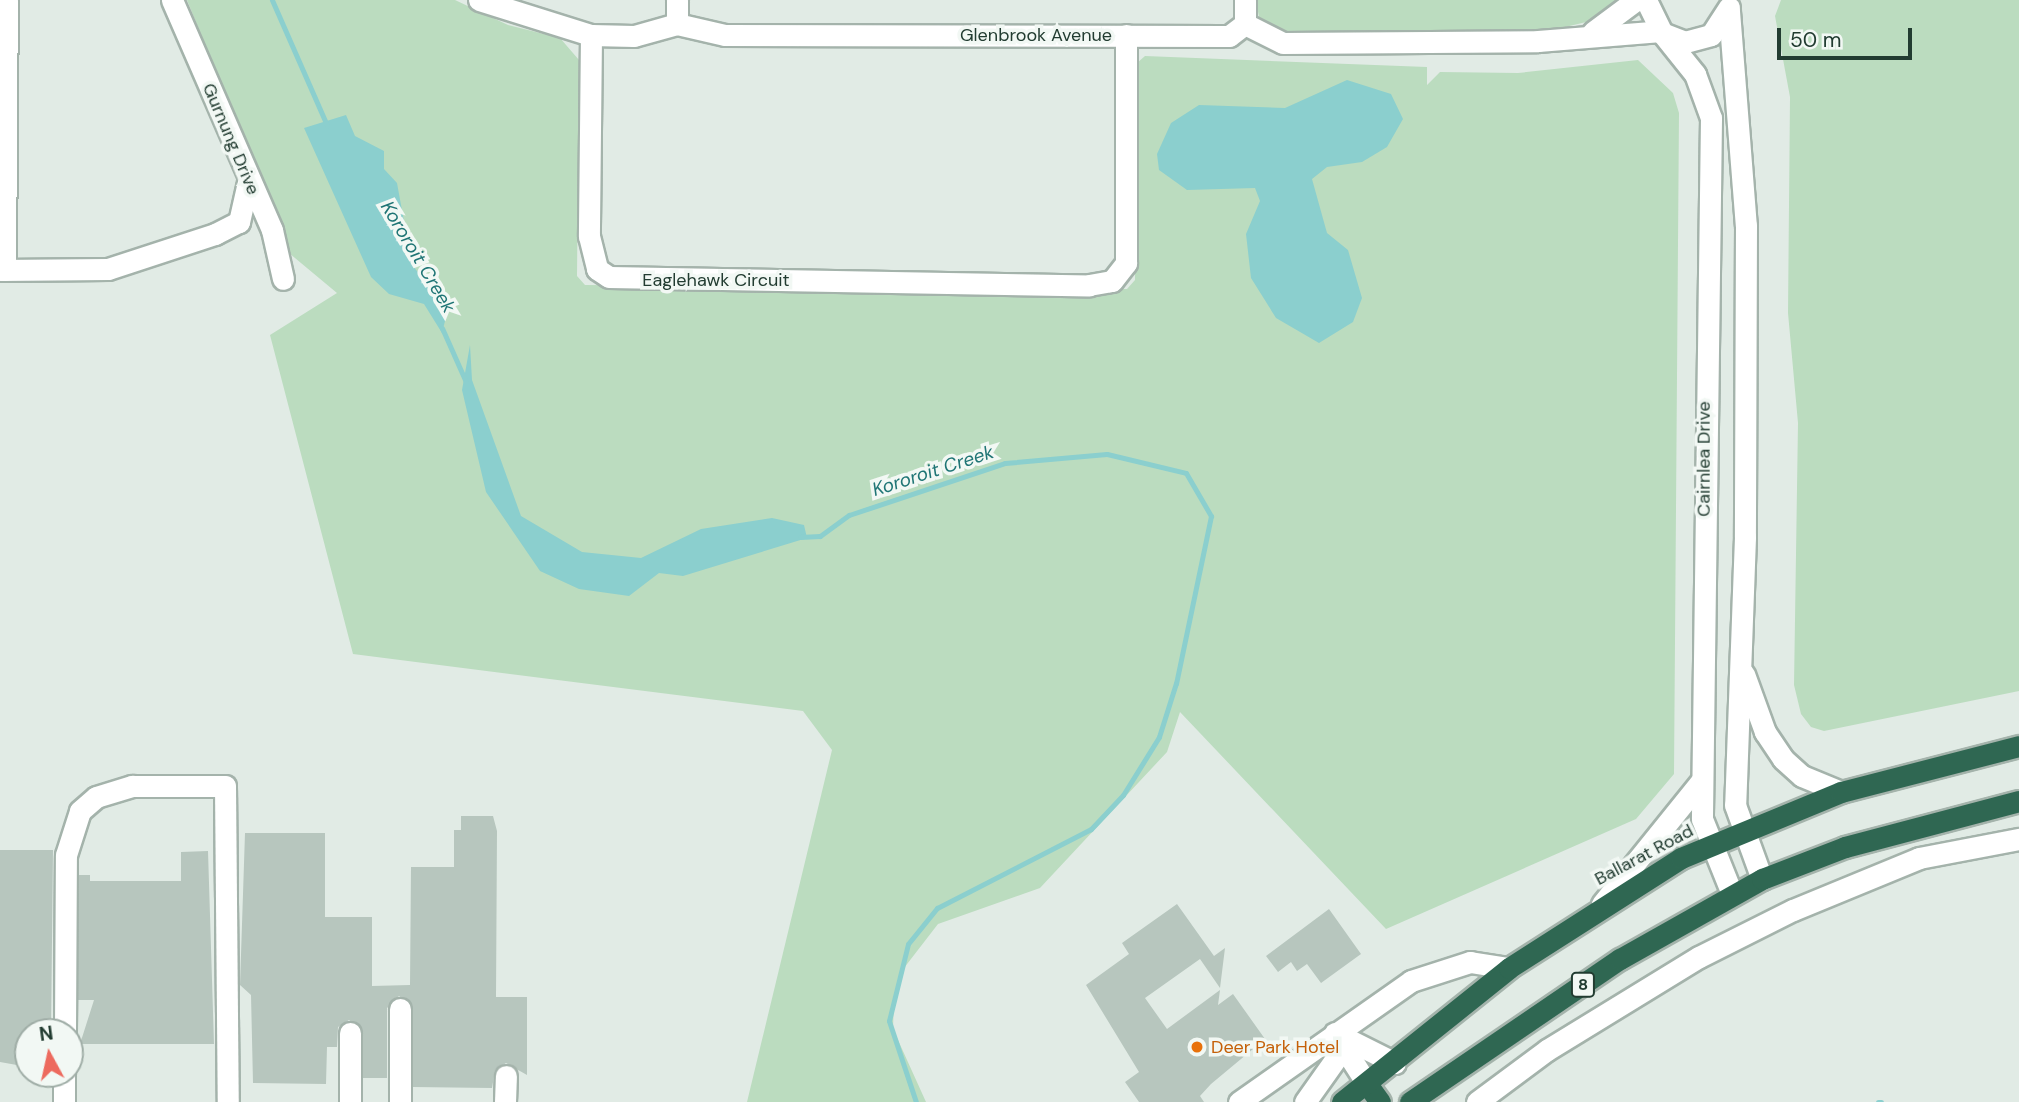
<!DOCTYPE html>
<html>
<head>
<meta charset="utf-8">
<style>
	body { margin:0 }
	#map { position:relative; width:2019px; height:1102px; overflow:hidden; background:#e1ebe5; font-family:"DM Sans",sans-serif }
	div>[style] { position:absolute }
	.green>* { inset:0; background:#bbdcbf }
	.water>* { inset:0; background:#8bcfce }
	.stream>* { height:5px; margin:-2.5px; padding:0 2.5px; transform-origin:2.5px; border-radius:2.5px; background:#8bcfce }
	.building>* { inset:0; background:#b7c6be }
	.roads { filter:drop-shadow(2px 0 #a4b3ab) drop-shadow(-2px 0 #a4b3ab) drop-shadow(0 2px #a4b3ab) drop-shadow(0 -2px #a4b3ab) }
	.minor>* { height:21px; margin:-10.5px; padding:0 10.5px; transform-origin:10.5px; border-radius:10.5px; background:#fff }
	.highway>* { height:21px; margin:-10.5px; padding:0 10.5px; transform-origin:10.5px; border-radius:10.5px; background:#2f6752 }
	.dots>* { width:19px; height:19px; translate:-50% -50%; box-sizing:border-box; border:4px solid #f2f8f4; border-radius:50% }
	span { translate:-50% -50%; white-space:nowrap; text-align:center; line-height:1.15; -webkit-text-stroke:7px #f2f8f4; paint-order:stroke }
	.shield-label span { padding:2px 5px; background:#f2f8f4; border:2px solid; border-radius:5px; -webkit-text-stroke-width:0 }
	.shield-label { font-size:16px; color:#223c31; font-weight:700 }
	.street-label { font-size:18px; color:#223c31 }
	.food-label { font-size:18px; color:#c56008 }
	.left { translate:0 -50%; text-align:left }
	.water-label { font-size:19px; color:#1f7575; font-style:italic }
	.north { position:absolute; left:14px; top:1018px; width:70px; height:70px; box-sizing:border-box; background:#f2f8f4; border:2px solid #9fada6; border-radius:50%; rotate:352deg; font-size:19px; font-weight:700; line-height:28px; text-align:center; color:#223c31 }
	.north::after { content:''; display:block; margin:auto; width:24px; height:32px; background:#ed6a5e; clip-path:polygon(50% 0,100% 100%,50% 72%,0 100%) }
	.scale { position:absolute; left:1777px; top:28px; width:135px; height:32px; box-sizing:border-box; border:4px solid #223c31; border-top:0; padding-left:9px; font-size:21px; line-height:24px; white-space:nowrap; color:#223c31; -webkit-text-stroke:5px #f2f8f4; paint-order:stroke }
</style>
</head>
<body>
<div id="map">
	<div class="green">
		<div style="clip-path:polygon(187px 0,455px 0,508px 25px,560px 38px,579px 60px,577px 276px,585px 285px,1127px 289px,1135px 280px,1137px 63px,1145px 56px,1427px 67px,1427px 85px,1440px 72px,1518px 73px,1638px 60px,1673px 93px,1679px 113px,1674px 774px,1636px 819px,1386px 929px,1180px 712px,1167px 752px,1040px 888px,938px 924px,904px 968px,894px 997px,893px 1029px,926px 1102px,747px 1102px,832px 750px,803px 711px,353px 654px,270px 335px,337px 293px,289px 253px)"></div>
		<div style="clip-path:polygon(1256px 0,1622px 0,1603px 18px,1540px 33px,1286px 35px,1260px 23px)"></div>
		<div style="clip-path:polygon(1781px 0,2019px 0,2019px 691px,1824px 731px,1811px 727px,1801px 714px,1794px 685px,1798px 423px,1788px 313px,1790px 97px,1775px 16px)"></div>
	</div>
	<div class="water">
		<div style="clip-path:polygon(1347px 80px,1391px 94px,1403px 119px,1387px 147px,1362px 162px,1327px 167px,1312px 179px,1327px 233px,1348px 250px,1362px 298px,1353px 322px,1319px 343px,1276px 318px,1251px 278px,1246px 234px,1260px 201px,1255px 188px,1187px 190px,1159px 170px,1157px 154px,1171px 123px,1199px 105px,1285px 108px)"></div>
		<div style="clip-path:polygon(346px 115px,355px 136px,384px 151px,384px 169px,397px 183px,412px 265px,448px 309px,442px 333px,424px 304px,389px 294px,371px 277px,304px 128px)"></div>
		<div style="clip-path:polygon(470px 345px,472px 380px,521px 516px,582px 552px,641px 558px,701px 529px,772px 518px,804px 525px,807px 538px,683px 576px,659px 573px,629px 596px,579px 589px,540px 571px,486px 492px,462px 390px)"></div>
	</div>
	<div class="stream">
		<div style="left:272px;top:0;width:137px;rotate:66.3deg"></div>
		<div style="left:442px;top:328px;width:59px;rotate:66deg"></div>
		<div style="left:800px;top:537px;width:20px;rotate:-3deg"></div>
		<div style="left:820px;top:536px;width:36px;rotate:-36deg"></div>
		<div style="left:849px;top:515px;width:164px;rotate:-18.4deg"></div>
		<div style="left:1005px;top:463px;width:102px;rotate:-5deg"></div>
		<div style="left:1107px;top:454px;width:81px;rotate:13.5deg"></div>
		<div style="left:1186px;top:473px;width:50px;rotate:59.8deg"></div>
		<div style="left:1211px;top:516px;width:171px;rotate:101.8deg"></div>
		<div style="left:1176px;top:683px;width:57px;rotate:107.5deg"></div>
		<div style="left:1159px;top:737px;width:68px;rotate:121.8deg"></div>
		<div style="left:1123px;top:795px;width:47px;rotate:133.3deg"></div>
		<div style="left:1091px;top:829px;width:173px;rotate:152.8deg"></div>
		<div style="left:937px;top:908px;width:46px;rotate:128.9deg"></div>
		<div style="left:908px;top:944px;width:79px;rotate:103.9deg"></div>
		<div style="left:889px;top:1021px;width:85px;rotate:71.6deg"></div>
		<div style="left:1878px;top:1102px;width:3px"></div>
	</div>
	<div class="building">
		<div style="clip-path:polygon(461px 816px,493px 816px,497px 831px,496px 997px,527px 997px,527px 1075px,506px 1063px,495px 1070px,492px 1088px,413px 1087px,413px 1008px,399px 996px,387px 1008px,387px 1078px,363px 1078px,363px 1032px,349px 1020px,338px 1027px,337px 1047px,327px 1047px,326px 1084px,253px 1083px,251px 995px,240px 985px,245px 833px,325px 833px,325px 917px,372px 917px,372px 986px,410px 985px,411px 867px,454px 867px,454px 830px,461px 830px)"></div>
		<div style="clip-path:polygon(0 850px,53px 850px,51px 1032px,28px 1032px,28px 1067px,0 1062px)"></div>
		<div style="clip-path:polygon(208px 851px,214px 1044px,80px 1044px,94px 1000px,78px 1000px,79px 875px,90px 875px,90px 881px,181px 881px,181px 852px)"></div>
		<div style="clip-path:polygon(1177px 904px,1214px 956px,1225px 948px,1220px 988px,1200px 959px,1145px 998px,1167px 1029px,1220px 990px,1218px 1005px,1233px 994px,1265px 1039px,1211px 1084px,1200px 1096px,1204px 1102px,1139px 1102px,1125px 1082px,1139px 1072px,1086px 985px,1129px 954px,1122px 943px)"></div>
		<div style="clip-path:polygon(1329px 909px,1361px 954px,1321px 983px,1307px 964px,1297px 971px,1291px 962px,1278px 972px,1266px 956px)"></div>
	</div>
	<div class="roads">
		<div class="minor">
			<div style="left:172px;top:0;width:251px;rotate:66.5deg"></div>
			<div style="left:272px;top:230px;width:50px;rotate:77.3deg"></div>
			<div style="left:479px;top:0;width:117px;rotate:17.4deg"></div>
			<div style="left:591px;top:35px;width:43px;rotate:1.3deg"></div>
			<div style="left:634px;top:36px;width:45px;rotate:-15.6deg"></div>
			<div style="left:677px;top:24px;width:49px;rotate:12.9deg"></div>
			<div style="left:725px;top:35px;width:504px;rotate:0.11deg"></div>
			<div style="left:1229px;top:36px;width:20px;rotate:-37deg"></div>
			<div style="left:1245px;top:24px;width:42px;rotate:26.6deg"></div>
			<div style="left:1283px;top:43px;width:255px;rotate:-0.4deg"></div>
			<div style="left:1538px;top:41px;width:123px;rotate:-4.6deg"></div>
			<div style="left:1646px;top:0;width:37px;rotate:64deg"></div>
			<div style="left:1662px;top:33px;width:25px;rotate:21deg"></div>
			<div style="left:1685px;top:42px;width:27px;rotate:-15deg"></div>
			<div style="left:1711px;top:35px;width:33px;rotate:-57deg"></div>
			<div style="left:1729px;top:11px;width:215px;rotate:85.5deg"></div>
			<div style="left:1746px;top:225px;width:312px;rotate:90.2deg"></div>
			<div style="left:1745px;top:537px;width:268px;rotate:92.1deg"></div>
			<div style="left:1735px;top:805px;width:79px;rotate:70deg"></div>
			<div style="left:677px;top:24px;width:24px;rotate:-90deg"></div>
			<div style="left:1245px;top:24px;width:24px;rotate:-90deg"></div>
			<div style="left:1593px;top:32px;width:54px;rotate:-36.7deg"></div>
			<div style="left:1662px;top:33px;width:53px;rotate:51.2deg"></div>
			<div style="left:1695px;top:74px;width:47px;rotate:70deg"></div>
			<div style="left:1711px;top:118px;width:701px;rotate:90.74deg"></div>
			<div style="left:1702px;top:819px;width:81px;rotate:68.2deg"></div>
			<div style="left:591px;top:35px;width:201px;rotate:90.6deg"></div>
			<div style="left:589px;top:236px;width:34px;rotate:76deg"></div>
			<div style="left:597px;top:269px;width:14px;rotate:34deg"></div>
			<div style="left:609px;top:277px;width:480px;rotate:1deg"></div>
			<div style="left:1089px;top:285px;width:23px;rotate:-10deg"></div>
			<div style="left:1112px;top:281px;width:23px;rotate:-52deg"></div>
			<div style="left:1126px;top:263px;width:228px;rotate:-90deg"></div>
			<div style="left:0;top:270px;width:108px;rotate:-0.5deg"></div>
			<div style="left:108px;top:269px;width:113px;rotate:-18.1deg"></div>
			<div style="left:215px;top:234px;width:27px;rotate:-27deg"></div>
			<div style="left:239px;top:222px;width:41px;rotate:-77.3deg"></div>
			<div style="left:5px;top:270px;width:270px;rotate:-89.6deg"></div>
			<div style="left:1744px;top:674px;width:62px;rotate:70.1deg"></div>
			<div style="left:1765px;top:732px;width:32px;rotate:56deg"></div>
			<div style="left:1783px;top:759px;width:25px;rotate:42deg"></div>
			<div style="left:1802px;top:776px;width:42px;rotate:22.3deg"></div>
			<div style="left:1602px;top:904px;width:159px;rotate:-51.1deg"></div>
			<div style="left:65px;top:1032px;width:177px;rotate:-89.7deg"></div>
			<div style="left:66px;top:855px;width:46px;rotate:-72.3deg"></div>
			<div style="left:80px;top:811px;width:21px;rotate:-41deg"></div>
			<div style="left:96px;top:797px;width:38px;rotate:-17deg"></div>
			<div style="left:132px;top:786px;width:93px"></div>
			<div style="left:225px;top:786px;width:316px;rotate:89.5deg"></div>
			<div style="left:1335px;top:1033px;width:67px;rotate:26.6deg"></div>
			<div style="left:1337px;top:1037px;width:56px;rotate:57.4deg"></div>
			<div style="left:64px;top:1102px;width:28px;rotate:-90deg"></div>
			<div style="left:350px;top:1102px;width:69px;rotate:-90deg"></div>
			<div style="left:400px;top:1102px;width:93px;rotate:-90deg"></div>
			<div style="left:505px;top:1102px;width:26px;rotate:-88deg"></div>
			<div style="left:1239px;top:1102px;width:210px;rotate:-35.1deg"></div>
			<div style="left:1411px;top:981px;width:62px;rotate:-17.9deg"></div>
			<div style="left:1470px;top:962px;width:39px;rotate:9deg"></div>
			<div style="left:1305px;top:1102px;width:67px;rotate:-54.7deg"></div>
			<div style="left:1477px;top:1102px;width:87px;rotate:-36.6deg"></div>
			<div style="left:1547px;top:1050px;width:178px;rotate:-31.5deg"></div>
			<div style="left:1699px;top:957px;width:105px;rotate:-26.6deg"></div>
			<div style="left:1793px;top:910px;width:136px;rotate:-22.4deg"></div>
			<div style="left:1919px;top:858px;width:102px;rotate:-10.8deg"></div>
		</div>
		<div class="highway">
			<div style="left:1367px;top:1084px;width:22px;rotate:54deg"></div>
			<div style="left:1342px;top:1102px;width:214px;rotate:-38.7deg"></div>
			<div style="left:1509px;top:968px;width:204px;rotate:-32.6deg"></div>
			<div style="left:1681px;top:858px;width:173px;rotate:-22.4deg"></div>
			<div style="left:1841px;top:792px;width:184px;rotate:-14.5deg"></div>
			<div style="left:1410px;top:1102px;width:254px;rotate:-34.3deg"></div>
			<div style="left:1620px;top:959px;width:163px;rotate:-29.4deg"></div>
			<div style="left:1762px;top:879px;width:89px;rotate:-21.1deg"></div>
			<div style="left:1845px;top:847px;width:180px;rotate:-14.8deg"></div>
		</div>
	</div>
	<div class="dots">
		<div style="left:1197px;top:1047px;background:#e8710a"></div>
	</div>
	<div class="shield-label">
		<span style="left:1583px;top:985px">8</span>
	</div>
	<div class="street-label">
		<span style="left:1036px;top:35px">Glenbrook Avenue</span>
		<span style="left:231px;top:139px;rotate:67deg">Gurnung Drive</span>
		<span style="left:716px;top:280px">Eaglehawk Circuit</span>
		<span style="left:1704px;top:459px;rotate:-90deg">Cairnlea Drive</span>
		<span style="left:1644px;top:855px;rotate:-28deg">Ballarat Road</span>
	</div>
	<div class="food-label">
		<span class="left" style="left:1211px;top:1047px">Deer Park Hotel</span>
	</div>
	<div class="water-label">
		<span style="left:418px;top:257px;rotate:59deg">Kororoit Creek</span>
		<span style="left:933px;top:471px;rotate:-18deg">Kororoit Creek</span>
	</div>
	<div class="north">N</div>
	<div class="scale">50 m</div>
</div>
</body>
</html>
